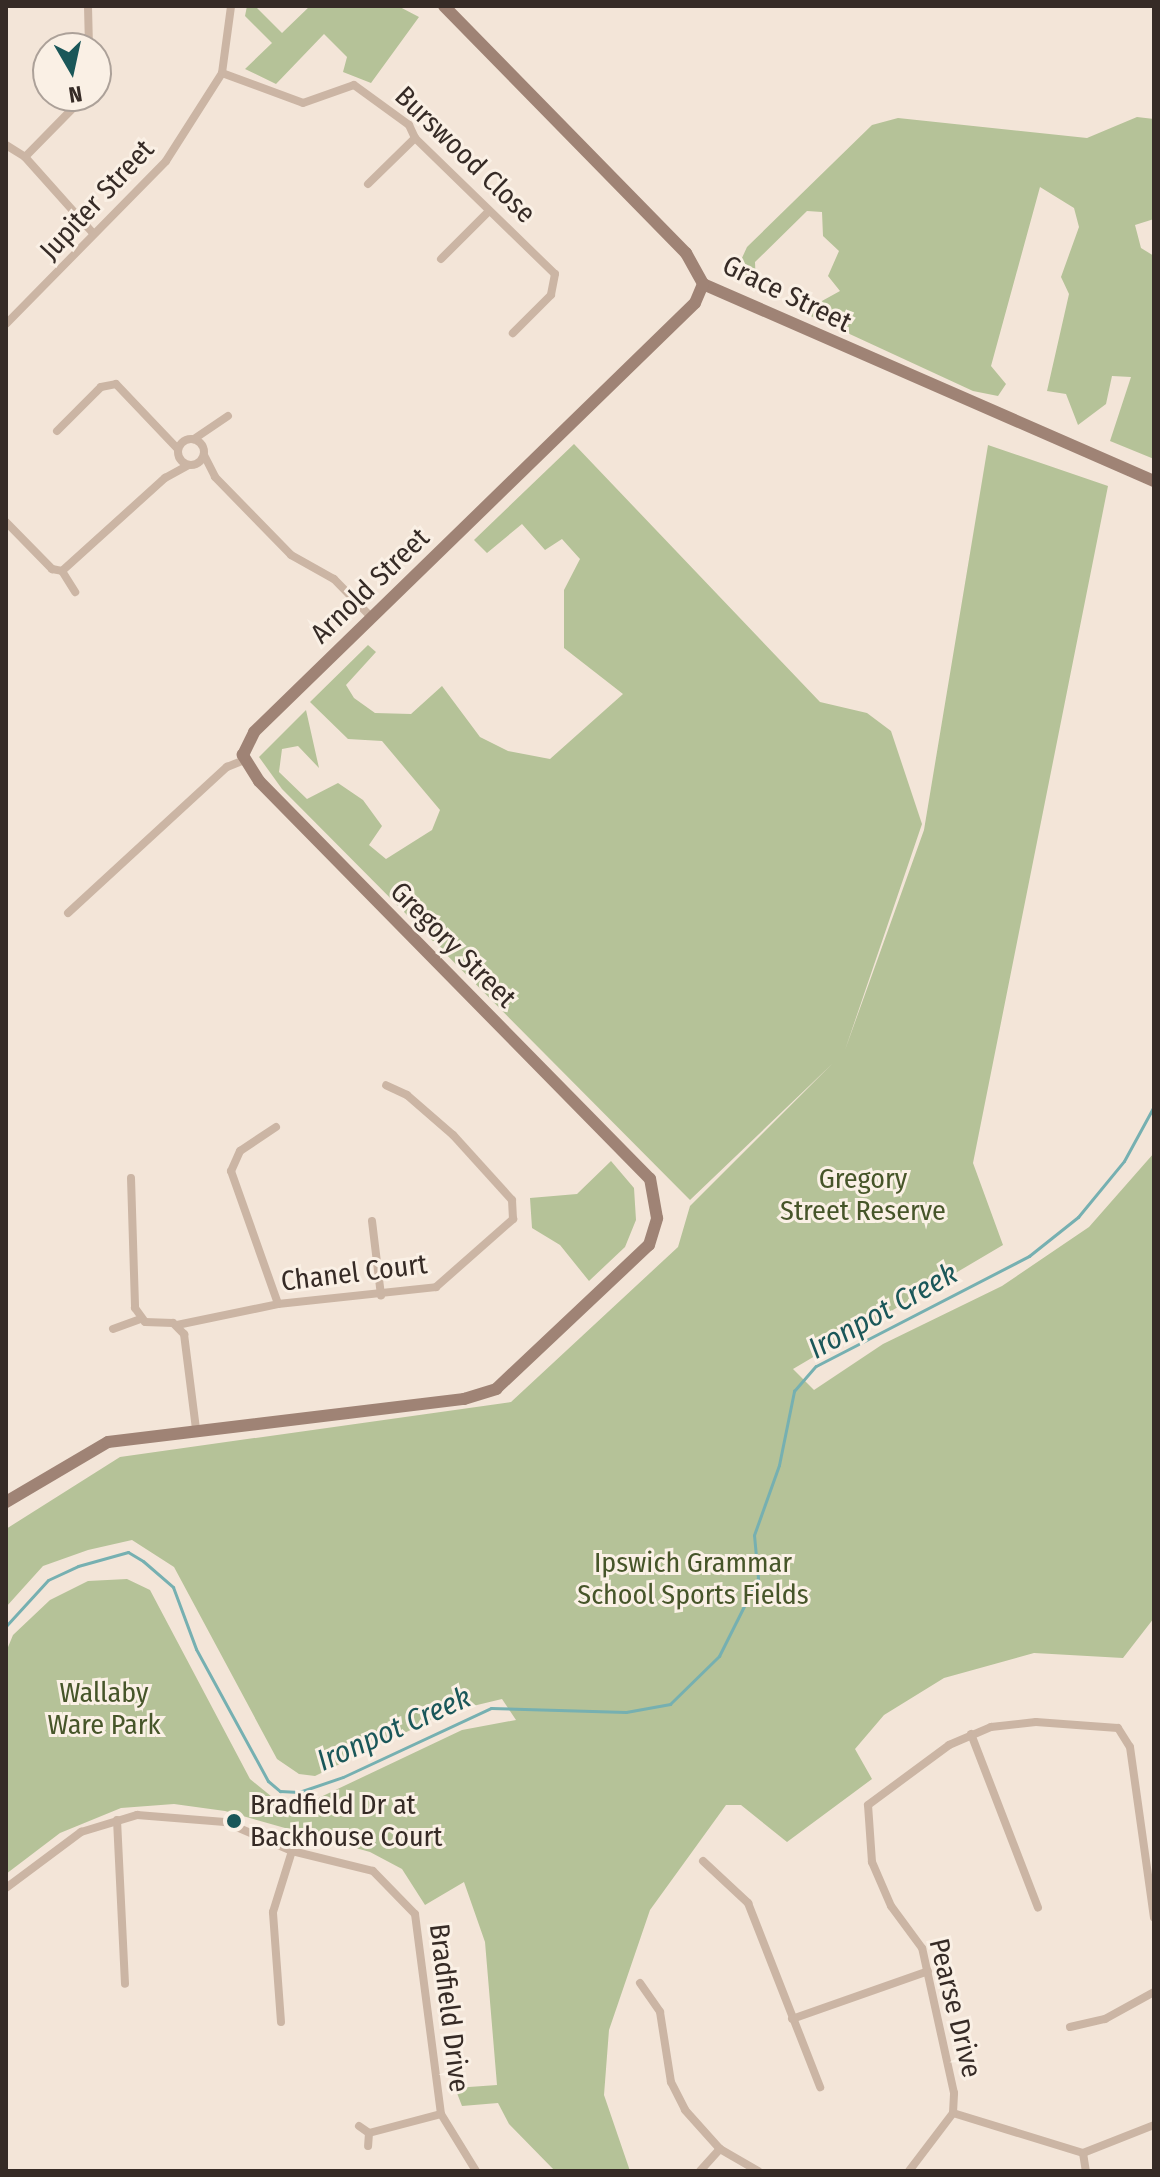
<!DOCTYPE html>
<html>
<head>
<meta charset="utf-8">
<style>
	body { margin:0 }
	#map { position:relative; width:1160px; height:2177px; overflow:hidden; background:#f3e5d8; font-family:"Fira Sans Condensed",sans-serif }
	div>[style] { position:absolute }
	.green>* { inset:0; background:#b5c298 }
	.stream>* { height:3px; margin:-1.5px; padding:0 1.5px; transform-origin:1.5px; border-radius:1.5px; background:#76b0b1 }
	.street>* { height:8px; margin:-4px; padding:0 4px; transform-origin:4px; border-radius:4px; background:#cbb5a4 }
	.street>.ring { margin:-4px; padding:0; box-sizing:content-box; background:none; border:8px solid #cbb5a4; border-radius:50% }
	.secondary>* { height:12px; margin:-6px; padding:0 6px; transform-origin:6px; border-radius:6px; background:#9f8375 }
	.dots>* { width:22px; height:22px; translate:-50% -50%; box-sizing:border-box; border:4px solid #faf0e5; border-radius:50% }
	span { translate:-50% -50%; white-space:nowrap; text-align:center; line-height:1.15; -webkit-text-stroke:6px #faf0e5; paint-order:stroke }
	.street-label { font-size:28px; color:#362b26 }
	.park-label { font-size:28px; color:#465529 }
	.poi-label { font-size:28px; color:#362b26 }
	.left { translate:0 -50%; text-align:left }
	.water-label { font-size:30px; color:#1a5759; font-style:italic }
	.frame { position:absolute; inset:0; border:8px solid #362b26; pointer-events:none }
	.north { position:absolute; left:32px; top:32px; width:80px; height:80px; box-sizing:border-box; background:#faf0e5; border:2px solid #aca199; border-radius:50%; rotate:171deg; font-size:22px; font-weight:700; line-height:32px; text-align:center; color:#362b26 }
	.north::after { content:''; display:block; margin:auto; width:28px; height:36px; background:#1a5759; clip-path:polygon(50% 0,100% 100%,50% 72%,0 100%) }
</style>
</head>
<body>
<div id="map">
	<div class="green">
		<div style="clip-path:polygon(247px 6px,255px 6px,282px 33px,310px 6px,398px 6px,419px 17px,371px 83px,343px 72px,347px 57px,324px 34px,276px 84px,245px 69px,272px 43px,245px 16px)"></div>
		<div style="clip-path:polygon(1137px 117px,1154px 119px,1154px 219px,1135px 225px,1141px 248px,1154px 256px,1154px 459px,1110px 441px,1131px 377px,1112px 376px,1106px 404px,1078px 425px,1066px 394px,1047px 391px,1069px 294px,1061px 277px,1079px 227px,1074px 208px,1040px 187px,991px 366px,1006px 384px,998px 396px,973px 391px,802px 312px,840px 291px,828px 276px,839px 251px,823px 236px,822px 212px,807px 211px,755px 262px,756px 285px,736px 271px,747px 247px,872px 125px,898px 118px,1087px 138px)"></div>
		<div style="clip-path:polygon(574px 444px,820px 702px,867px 713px,891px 731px,922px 824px,845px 1050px,924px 830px,988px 445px,1108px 486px,973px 1163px,1003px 1245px,793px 1369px,814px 1390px,883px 1344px,1002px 1286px,1089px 1227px,1154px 1153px,1154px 1618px,1123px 1658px,1034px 1653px,944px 1678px,884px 1715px,855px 1749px,872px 1779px,787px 1842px,741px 1805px,726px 1805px,650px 1910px,609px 2030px,604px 2095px,630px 2171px,555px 2171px,509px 2124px,498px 2103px,462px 2106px,455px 2088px,497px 2085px,485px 1942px,464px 1882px,425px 1905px,402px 1869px,370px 1852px,225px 1811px,174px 1804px,121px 1808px,60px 1833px,6px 1874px,6px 1652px,13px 1635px,50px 1600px,88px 1581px,127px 1579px,150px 1590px,250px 1779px,277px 1801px,308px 1803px,462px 1730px,516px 1720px,502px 1699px,448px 1712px,315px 1776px,299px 1774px,277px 1759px,174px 1567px,132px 1540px,88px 1550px,43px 1566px,6px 1607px,6px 1529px,120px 1457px,511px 1402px,678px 1247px,690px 1206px,832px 1064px,690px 1200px,282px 789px,259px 757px,306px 710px,319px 768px,298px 746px,282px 749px,279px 772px,307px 799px,338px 783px,363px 800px,382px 826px,369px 845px,386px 859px,432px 830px,440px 810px,382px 741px,348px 739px,310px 702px,368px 645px,376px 652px,346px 685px,354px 698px,375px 713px,411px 714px,442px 686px,480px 737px,508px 751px,550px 759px,623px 694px,564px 648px,564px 590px,580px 559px,562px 539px,545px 550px,522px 524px,487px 553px,474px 540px)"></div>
		<div style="clip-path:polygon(611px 1161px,634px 1188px,636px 1220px,625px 1247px,589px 1281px,560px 1245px,532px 1228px,530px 1198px,577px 1194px)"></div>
	</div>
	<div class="stream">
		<div style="left:6px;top:1626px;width:62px;rotate:-47.6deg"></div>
		<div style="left:48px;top:1580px;width:33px;rotate:-25deg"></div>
		<div style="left:78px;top:1566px;width:52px;rotate:-15.6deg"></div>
		<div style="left:128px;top:1552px;width:17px;rotate:31deg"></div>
		<div style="left:143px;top:1561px;width:40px;rotate:41deg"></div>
		<div style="left:173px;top:1587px;width:66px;rotate:69.6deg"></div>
		<div style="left:196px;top:1649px;width:150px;rotate:61.4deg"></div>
		<div style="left:268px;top:1781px;width:16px;rotate:40deg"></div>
		<div style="left:280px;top:1791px;width:19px;rotate:3deg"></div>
		<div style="left:299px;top:1792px;width:46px;rotate:-18.8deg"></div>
		<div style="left:343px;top:1777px;width:163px;rotate:-25deg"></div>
		<div style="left:491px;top:1708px;width:135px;rotate:1.7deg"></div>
		<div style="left:626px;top:1712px;width:45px;rotate:-10.3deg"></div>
		<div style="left:670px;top:1704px;width:69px;rotate:-44.4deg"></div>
		<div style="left:719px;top:1656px;width:87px;rotate:-63.4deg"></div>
		<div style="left:758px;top:1578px;width:43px;rotate:-95.3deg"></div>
		<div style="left:754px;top:1535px;width:74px;rotate:-70.3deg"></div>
		<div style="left:779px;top:1465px;width:76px;rotate:-78.5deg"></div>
		<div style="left:794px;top:1391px;width:33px;rotate:-49deg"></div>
		<div style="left:816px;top:1366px;width:240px;rotate:-27.3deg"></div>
		<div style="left:1029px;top:1256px;width:63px;rotate:-38.5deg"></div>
		<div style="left:1078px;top:1217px;width:72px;rotate:-50.6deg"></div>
		<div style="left:1124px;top:1161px;width:63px;rotate:-61.4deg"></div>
	</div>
	<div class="street">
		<div style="left:88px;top:6px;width:42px;rotate:88.6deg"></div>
		<div style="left:222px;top:73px;width:86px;rotate:20.3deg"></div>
		<div style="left:303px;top:103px;width:54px;rotate:-19.4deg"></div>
		<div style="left:354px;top:85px;width:68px;rotate:36deg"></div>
		<div style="left:409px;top:125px;width:14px;rotate:65deg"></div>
		<div style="left:415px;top:138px;width:195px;rotate:44.2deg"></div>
		<div style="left:555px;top:274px;width:21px;rotate:101deg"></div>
		<div style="left:551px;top:295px;width:54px;rotate:135deg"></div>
		<div style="left:6px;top:145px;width:22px;rotate:32deg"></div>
		<div style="left:25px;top:157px;width:101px;rotate:48.2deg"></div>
		<div style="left:25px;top:157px;width:86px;rotate:-45.5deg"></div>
		<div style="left:368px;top:184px;width:66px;rotate:-44.4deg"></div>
		<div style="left:441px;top:259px;width:66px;rotate:-45deg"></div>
		<div style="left:6px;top:324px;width:228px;rotate:-45.5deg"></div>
		<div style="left:166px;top:161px;width:104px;rotate:-57.5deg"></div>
		<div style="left:222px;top:73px;width:68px;rotate:-82.3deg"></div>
		<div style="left:57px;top:431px;width:62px;rotate:-45deg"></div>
		<div style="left:101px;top:387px;width:15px;rotate:-11deg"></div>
		<div style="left:116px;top:384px;width:90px;rotate:46.4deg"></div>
		<div class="ring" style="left:178px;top:439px;width:18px;height:18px"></div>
		<div style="left:194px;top:439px;width:41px;rotate:-34.1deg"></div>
		<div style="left:204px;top:455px;width:25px;rotate:63deg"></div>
		<div style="left:215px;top:477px;width:109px;rotate:45.7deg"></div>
		<div style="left:291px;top:555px;width:49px;rotate:29.2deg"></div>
		<div style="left:334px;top:579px;width:54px;rotate:45.7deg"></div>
		<div style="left:6px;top:522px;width:66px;rotate:45.6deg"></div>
		<div style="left:52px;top:569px;width:10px;rotate:11deg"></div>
		<div style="left:62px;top:571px;width:139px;rotate:-42.1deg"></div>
		<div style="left:165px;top:478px;width:26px;rotate:-29deg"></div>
		<div style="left:62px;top:571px;width:25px;rotate:58deg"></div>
		<div style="left:68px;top:913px;width:216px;rotate:-42.6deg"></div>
		<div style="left:227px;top:767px;width:18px;rotate:-22deg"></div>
		<div style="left:276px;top:1127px;width:43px;rotate:146.3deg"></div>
		<div style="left:240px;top:1151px;width:22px;rotate:114deg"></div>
		<div style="left:231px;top:1171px;width:141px;rotate:70.5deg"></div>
		<div style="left:131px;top:1178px;width:130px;rotate:88.2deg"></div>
		<div style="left:135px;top:1308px;width:17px;rotate:54deg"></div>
		<div style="left:145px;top:1322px;width:28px;rotate:2deg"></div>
		<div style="left:173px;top:1323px;width:16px;rotate:45deg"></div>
		<div style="left:184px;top:1334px;width:96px;rotate:82.8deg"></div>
		<div style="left:372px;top:1221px;width:75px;rotate:83.1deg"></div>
		<div style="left:177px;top:1325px;width:103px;rotate:-11.7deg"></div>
		<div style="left:278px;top:1304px;width:159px;rotate:-6.1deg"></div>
		<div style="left:436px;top:1287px;width:103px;rotate:-41.4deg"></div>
		<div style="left:513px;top:1219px;width:19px;rotate:-93deg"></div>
		<div style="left:512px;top:1200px;width:88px;rotate:-132.2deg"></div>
		<div style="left:453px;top:1135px;width:61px;rotate:-139deg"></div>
		<div style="left:407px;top:1095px;width:23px;rotate:-155deg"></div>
		<div style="left:113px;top:1329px;width:30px;rotate:-20deg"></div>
		<div style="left:971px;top:1734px;width:186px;rotate:68.9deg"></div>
		<div style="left:117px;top:1820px;width:164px;rotate:87.2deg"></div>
		<div style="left:703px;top:1861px;width:62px;rotate:43deg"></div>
		<div style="left:748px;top:1903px;width:198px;rotate:68.6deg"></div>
		<div style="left:6px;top:1888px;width:94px;rotate:-36.7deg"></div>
		<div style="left:81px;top:1832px;width:59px;rotate:-16.9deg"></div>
		<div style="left:137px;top:1815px;width:88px;rotate:4.5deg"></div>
		<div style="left:225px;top:1822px;width:73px;rotate:23.4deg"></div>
		<div style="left:292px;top:1851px;width:83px;rotate:13.9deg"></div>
		<div style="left:373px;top:1871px;width:60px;rotate:45.7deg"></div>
		<div style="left:415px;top:1914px;width:202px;rotate:82.6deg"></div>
		<div style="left:441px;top:2114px;width:67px;rotate:58.4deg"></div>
		<div style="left:640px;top:1983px;width:35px;rotate:55deg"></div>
		<div style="left:660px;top:2012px;width:71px;rotate:81.1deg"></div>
		<div style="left:671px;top:2082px;width:31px;rotate:63deg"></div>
		<div style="left:685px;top:2110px;width:52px;rotate:48.1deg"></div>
		<div style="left:720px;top:2149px;width:44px;rotate:30.1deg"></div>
		<div style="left:792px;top:2019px;width:144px;rotate:-19.4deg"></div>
		<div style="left:281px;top:2022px;width:110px;rotate:-94.2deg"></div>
		<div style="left:273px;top:1912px;width:64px;rotate:-72.7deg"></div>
		<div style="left:1070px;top:2027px;width:36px;rotate:-13deg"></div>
		<div style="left:1105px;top:2019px;width:56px;rotate:-28.9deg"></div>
		<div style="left:953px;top:2113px;width:136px;rotate:17.1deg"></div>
		<div style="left:1083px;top:2153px;width:76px;rotate:-21.5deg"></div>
		<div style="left:359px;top:2126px;width:12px;rotate:35deg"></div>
		<div style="left:369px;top:2133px;width:13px;rotate:94deg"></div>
		<div style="left:369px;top:2133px;width:74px;rotate:-14.8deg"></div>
		<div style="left:1083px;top:2153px;width:18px;rotate:81deg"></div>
		<div style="left:700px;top:2171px;width:30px;rotate:-48deg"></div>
		<div style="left:909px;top:2171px;width:73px;rotate:-52.8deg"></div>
		<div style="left:953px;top:2113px;width:20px;rotate:-87deg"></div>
		<div style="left:954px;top:2093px;width:148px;rotate:-102.4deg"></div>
		<div style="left:922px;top:1948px;width:52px;rotate:-126.4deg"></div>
		<div style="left:891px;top:1906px;width:48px;rotate:-113.4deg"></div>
		<div style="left:872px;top:1862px;width:57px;rotate:-94deg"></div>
		<div style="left:868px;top:1805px;width:101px;rotate:-36.5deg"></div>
		<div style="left:949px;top:1745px;width:46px;rotate:-23.2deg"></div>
		<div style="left:991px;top:1727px;width:45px;rotate:-6.3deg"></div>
		<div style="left:1036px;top:1722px;width:82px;rotate:4.2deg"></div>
		<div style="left:1118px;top:1728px;width:22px;rotate:58deg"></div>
		<div style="left:1130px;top:1747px;width:172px;rotate:82deg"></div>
	</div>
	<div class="secondary">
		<div style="left:444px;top:6px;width:346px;rotate:45.6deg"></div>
		<div style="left:686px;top:253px;width:35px;rotate:61deg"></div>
		<div style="left:703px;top:284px;width:492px;rotate:23.6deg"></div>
		<div style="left:6px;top:1502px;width:118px;rotate:-30.5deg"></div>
		<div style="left:108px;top:1442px;width:359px;rotate:-6.9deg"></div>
		<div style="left:464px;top:1399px;width:34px;rotate:-17deg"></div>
		<div style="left:496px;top:1389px;width:210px;rotate:-43.3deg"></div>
		<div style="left:649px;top:1245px;width:28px;rotate:-73deg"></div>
		<div style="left:657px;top:1218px;width:40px;rotate:-100deg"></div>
		<div style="left:650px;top:1179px;width:558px;rotate:-134.49deg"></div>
		<div style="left:259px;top:781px;width:31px;rotate:-122deg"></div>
		<div style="left:243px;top:755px;width:25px;rotate:-64deg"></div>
		<div style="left:254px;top:732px;width:615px;rotate:-44.21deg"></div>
		<div style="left:695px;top:303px;width:21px;rotate:-67deg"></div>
	</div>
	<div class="dots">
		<div style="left:234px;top:1821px;background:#1a5759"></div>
	</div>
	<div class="street-label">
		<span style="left:465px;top:155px;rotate:44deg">Burswood Close</span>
		<span style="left:97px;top:200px;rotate:-47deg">Jupiter Street</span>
		<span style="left:787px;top:294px;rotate:26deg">Grace Street</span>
		<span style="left:370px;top:586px;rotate:-44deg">Arnold Street</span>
		<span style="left:453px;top:945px;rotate:45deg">Gregory Street</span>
		<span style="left:354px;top:1273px;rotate:-7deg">Chanel Court</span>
		<span style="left:449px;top:2008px;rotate:83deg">Bradfield Drive</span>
		<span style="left:955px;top:2008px;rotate:76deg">Pearse Drive</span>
	</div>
	<div class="park-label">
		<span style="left:863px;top:1195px">Gregory<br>Street Reserve</span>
		<span style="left:693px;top:1579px">Ipswich Grammar<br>School Sports Fields</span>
		<span style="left:104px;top:1709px">Wallaby<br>Ware Park</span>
	</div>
	<div class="poi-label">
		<span class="left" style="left:250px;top:1821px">Bradfield Dr at<br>Backhouse Court</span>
	</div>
	<div class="water-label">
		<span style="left:883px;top:1311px;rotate:-29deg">Ironpot Creek</span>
		<span style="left:394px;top:1729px;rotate:-24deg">Ironpot Creek</span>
	</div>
	<div class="frame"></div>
	<div class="north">N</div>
</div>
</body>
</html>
